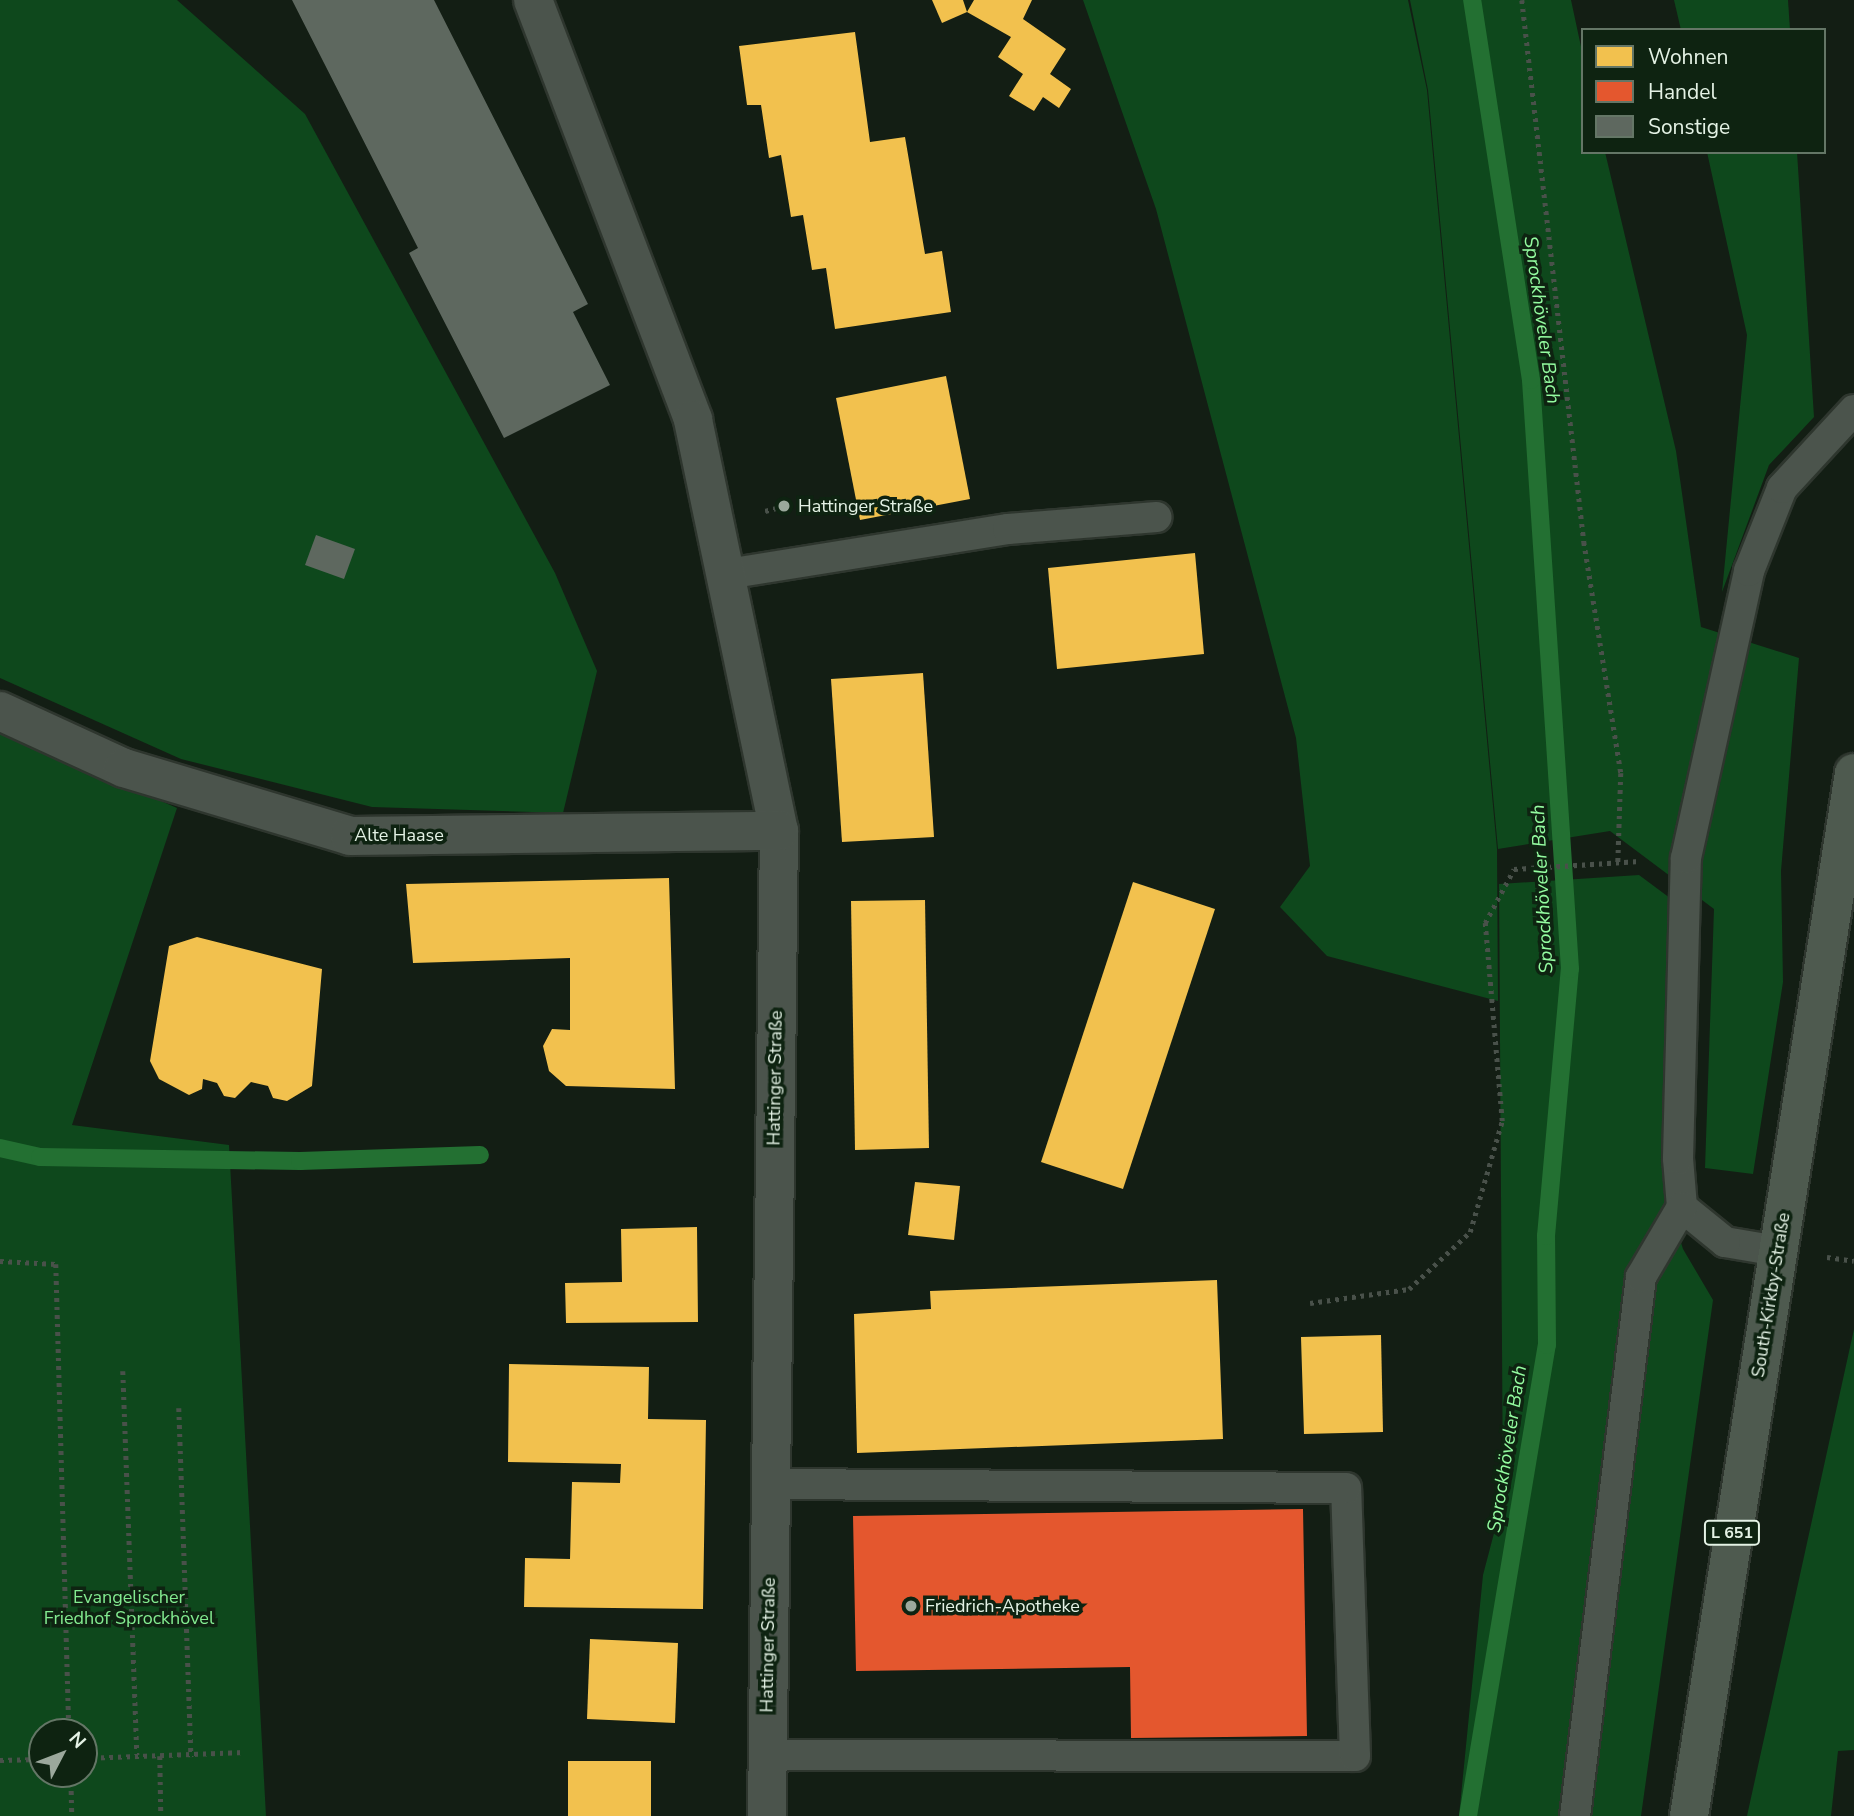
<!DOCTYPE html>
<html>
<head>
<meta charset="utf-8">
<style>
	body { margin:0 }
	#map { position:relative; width:1854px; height:1816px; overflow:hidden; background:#131e14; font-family:"Nunito Sans",sans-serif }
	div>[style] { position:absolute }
	.green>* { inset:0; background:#0e481c }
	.homes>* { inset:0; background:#f2c14e }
	.shops>* { inset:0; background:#e4572e }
	.stream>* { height:18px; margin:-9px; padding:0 9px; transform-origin:9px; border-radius:9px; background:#237032 }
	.building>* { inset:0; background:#5e685f }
	.path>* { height:4.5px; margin-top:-2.25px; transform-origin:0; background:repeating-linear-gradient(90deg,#49514a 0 3.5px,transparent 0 8.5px) }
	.roads { filter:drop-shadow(2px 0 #2e362e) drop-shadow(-2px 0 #2e362e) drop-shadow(0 2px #2e362e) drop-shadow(0 -2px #2e362e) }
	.lane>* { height:30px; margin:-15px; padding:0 15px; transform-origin:15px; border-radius:15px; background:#4b544c }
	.street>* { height:38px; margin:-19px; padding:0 19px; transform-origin:19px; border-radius:19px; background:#4b544c }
	.primary>* { height:38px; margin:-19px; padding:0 19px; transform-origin:19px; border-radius:19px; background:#4e5a4f }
	.dots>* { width:19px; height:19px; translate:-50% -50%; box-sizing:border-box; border:4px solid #0e2311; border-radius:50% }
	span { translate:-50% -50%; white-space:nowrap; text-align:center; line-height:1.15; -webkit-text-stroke:7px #0e2311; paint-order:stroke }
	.shield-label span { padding:2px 5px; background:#0e2311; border:2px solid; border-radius:5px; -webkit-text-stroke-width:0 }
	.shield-label { font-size:16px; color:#e4f2e5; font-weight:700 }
	.poi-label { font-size:18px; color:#e4f2e5 }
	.left { translate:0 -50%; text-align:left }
	.street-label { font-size:18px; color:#e4f2e5 }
	.park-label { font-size:18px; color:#83eb90 }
	.water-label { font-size:19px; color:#94fca0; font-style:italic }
	.legend { position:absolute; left:1581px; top:28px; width:245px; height:126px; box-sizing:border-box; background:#0e2311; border:2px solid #647666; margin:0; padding:9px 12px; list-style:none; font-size:21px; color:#e4f2e5 }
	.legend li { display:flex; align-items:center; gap:14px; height:35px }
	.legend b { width:35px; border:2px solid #647666 }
	.north { position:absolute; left:28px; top:1718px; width:70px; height:70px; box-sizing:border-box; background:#0e2311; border:2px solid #647666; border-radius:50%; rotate:48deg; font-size:19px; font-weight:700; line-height:28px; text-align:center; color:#e4f2e5 }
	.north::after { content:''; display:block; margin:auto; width:24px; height:32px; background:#9ba89c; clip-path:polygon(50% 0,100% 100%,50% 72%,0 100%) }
</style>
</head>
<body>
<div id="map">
	<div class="green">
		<div style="clip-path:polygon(0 0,177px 0,305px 114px,555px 573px,597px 671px,563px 813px,372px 807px,181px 759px,0 678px)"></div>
		<div style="clip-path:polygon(1083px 0,1408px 0,1427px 90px,1497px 849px,1498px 1001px,1327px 956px,1280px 907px,1310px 866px,1296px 738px,1156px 209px)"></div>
		<div style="clip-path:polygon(1410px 0,1571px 0,1583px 56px,1583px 152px,1605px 152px,1676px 451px,1701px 627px,1799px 658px,1781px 871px,1783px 982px,1753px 1174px,1705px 1168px,1714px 909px,1610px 831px,1498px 849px,1428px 90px)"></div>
		<div style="clip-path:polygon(1674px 0,1788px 0,1790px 30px,1681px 30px)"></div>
		<div style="clip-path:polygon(1707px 152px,1797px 152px,1814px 417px,1769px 465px,1722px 592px,1747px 335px)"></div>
		<div style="clip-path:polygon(evenodd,0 730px,177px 808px,72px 1125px,229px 1145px,266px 1816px,0 1816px,0 730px,42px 1732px,84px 1732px,84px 1774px,42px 1774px,42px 1732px)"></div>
		<div style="clip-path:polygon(1639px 875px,1674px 901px,1664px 1187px,1683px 1249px,1713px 1300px,1641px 1816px,1459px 1816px,1483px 1575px,1503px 1499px,1499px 884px)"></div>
		<div style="clip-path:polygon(1854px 1329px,1854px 1750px,1838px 1751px,1831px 1816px,1747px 1816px)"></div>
	</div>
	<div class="homes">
		<div style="clip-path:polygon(932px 0,963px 0,967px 12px,942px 23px)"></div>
		<div style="clip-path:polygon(974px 0,1032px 0,1023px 19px,1066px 49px,1050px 74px,1071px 89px,1059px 108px,1043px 97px,1034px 111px,1009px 96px,1023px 74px,998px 57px,1011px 37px,967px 12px)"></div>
		<div style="clip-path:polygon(855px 32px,870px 142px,905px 137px,925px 254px,942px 251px,951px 312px,835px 329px,826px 268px,812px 270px,803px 215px,791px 217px,781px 155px,769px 158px,761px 105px,747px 105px,739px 46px)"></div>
		<div style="clip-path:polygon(946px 376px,970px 499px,860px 520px,836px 398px)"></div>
		<div style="clip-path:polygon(1195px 553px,1204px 654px,1057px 669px,1048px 568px)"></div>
		<div style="clip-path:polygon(923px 673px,934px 837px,842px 842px,831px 679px)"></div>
		<div style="clip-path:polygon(669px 878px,675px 1089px,566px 1086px,549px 1071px,543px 1046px,552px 1029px,570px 1030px,570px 958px,413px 963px,406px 884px)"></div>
		<div style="clip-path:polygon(1133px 882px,1215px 909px,1123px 1189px,1041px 1162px)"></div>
		<div style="clip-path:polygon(925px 900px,929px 1148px,855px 1150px,851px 901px)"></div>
		<div style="clip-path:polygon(197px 937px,322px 969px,312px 1086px,287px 1101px,273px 1098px,268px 1086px,251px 1082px,235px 1098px,224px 1096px,217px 1083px,203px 1079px,202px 1089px,189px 1095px,159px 1079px,150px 1061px,169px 946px)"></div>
		<div style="clip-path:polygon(915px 1182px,960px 1186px,954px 1240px,908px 1235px)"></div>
		<div style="clip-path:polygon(697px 1227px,698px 1322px,566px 1323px,565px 1283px,622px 1282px,621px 1229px)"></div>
		<div style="clip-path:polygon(1217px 1280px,1223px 1439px,857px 1453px,854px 1314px,931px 1309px,930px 1291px)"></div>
		<div style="clip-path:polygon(1381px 1335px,1383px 1432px,1304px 1434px,1301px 1337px)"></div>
		<div style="clip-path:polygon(509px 1364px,649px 1367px,648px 1419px,706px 1420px,703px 1609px,524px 1607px,525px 1558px,570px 1559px,572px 1482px,620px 1483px,621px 1464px,508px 1462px)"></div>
		<div style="clip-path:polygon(590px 1639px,678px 1643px,675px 1723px,587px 1719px)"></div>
		<div style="clip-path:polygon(568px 1761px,651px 1761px,651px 1816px,568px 1816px)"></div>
	</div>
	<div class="shops">
		<div style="clip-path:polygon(1303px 1509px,1307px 1736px,1131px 1738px,1130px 1667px,856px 1671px,853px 1516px)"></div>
	</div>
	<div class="stream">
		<div style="left:0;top:1148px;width:41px;rotate:12.7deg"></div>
		<div style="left:40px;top:1157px;width:260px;rotate:0.9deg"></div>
		<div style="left:300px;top:1161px;width:180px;rotate:-1.9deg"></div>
		<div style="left:1468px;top:1816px;width:478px;rotate:-80.5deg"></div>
		<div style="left:1547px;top:1345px;width:109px;rotate:-90.5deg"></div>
		<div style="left:1546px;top:1236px;width:268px;rotate:-84.9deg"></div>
		<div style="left:1570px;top:969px;width:590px;rotate:-93.79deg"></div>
		<div style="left:1531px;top:380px;width:385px;rotate:-98.8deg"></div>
	</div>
	<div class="building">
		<div style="clip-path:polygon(292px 0,434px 0,588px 304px,573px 312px,610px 385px,504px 438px,409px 253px,418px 248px)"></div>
		<div style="clip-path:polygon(316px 535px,355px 549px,344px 579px,305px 565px)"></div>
	</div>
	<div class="path">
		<div style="left:1522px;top:0;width:546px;rotate:83.47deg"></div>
		<div style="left:1584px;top:542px;width:234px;rotate:80.9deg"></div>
		<div style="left:1621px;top:773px;width:89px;rotate:91.9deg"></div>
		<div style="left:765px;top:511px;width:20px;rotate:-15deg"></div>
		<div style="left:1827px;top:1257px;width:27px;rotate:8deg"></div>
		<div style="left:0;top:1261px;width:56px;rotate:3.1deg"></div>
		<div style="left:56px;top:1264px;width:468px;rotate:88.4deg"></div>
		<div style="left:1310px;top:1303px;width:100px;rotate:-8deg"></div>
		<div style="left:1409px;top:1289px;width:83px;rotate:-43.1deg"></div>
		<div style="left:1470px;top:1232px;width:116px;rotate:-73.9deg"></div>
		<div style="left:1502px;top:1121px;width:199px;rotate:-94.9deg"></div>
		<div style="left:1485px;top:923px;width:61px;rotate:-61.8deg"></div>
		<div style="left:1514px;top:869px;width:126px;rotate:-3.6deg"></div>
		<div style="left:123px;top:1371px;width:384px;rotate:87.9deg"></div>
		<div style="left:179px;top:1408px;width:349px;rotate:88deg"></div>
		<div style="left:160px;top:1756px;width:60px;rotate:89deg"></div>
		<div style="left:84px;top:1758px;width:161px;rotate:-2.1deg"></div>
		<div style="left:0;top:1760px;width:42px;rotate:-1.4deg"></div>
		<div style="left:71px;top:1774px;width:42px;rotate:88.6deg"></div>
	</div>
	<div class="roads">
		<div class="lane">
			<div style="left:727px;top:574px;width:285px;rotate:-9.1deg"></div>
			<div style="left:1008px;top:529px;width:149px;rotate:-4.6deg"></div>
			<div style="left:1778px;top:1251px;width:54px;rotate:-170.4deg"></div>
			<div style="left:1725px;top:1242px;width:55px;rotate:-140.9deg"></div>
			<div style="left:1682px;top:1207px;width:49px;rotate:-94.7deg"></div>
			<div style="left:1678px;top:1158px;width:300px;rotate:-88.5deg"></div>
			<div style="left:1686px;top:858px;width:294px;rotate:-77.6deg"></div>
			<div style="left:1749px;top:571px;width:89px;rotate:-68.3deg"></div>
			<div style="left:1782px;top:488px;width:106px;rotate:-47.3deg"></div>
			<div style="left:766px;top:1755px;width:589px;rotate:0.1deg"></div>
			<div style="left:1355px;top:1756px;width:268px;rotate:-91.9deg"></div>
			<div style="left:1346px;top:1488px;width:577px;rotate:-179.6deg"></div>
			<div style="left:1575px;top:1816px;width:543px;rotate:-83.02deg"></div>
			<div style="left:1641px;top:1277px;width:81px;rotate:-59.6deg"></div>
		</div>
		<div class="street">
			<div style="left:533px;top:0;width:449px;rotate:69.1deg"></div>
			<div style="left:693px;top:420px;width:420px;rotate:78.2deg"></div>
			<div style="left:779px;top:831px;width:985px;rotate:90.7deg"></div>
			<div style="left:0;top:711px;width:136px;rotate:24.7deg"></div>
			<div style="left:124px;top:768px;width:236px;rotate:16.7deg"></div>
			<div style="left:350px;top:836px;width:429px;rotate:-0.7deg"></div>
		</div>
		<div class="primary">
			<div style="left:1689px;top:1816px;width:1056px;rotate:-81.01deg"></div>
		</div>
	</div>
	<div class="dots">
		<div style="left:784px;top:506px;background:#9ba89c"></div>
		<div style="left:911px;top:1606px;background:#9ba89c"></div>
	</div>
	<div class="shield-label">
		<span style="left:1732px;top:1533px">L 651</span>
	</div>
	<div class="poi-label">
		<span class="left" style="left:798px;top:506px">Hattinger Straße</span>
		<span class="left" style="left:925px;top:1606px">Friedrich-Apotheke</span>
	</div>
	<div class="street-label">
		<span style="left:399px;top:835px">Alte Haase</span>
		<span style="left:775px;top:1078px;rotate:-89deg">Hattinger Straße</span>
		<span style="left:1771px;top:1295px;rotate:-81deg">South-Kirkby-Straße</span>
		<span style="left:768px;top:1645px;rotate:-89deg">Hattinger Straße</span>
	</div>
	<div class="park-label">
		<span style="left:129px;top:1608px">Evangelischer<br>Friedhof Sprockhövel</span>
	</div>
	<div class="water-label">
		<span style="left:1541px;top:320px;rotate:82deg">Sprockhöveler Bach</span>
		<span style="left:1543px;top:889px;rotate:-93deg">Sprockhöveler Bach</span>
		<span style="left:1508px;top:1449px;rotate:-81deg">Sprockhöveler Bach</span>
	</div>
	<ul class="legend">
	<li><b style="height:19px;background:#f2c14e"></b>Wohnen</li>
	<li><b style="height:19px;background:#e4572e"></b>Handel</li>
	<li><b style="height:19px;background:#5e685f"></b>Sonstige</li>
	</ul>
	<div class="north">N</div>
</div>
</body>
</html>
